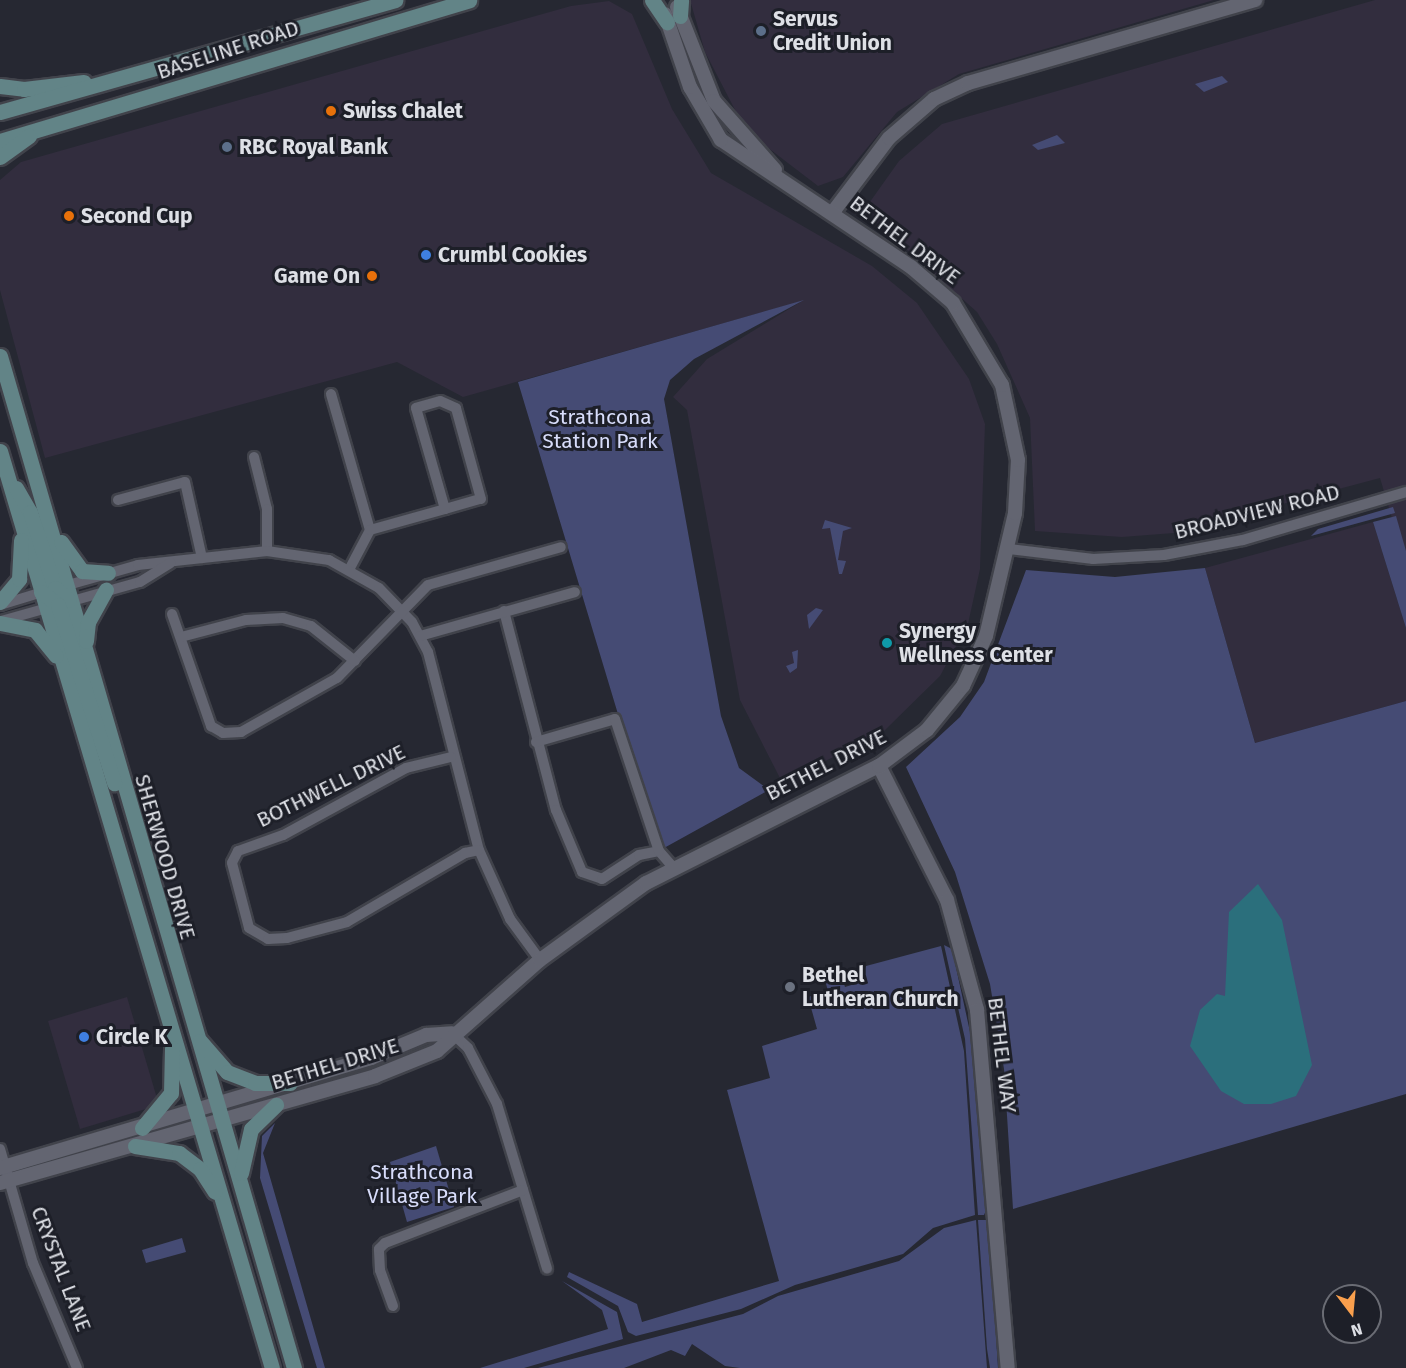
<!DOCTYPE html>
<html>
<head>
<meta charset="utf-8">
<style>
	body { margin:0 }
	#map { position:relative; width:1406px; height:1368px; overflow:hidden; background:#262832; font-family:"Fira Sans",sans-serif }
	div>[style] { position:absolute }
	.commercial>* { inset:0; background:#322d3e }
	.green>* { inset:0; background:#454b74 }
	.water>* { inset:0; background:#2b6f7c }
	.roads { filter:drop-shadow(2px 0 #41434b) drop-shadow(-2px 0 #41434b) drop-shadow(0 2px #41434b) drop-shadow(0 -2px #41434b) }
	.minor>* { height:10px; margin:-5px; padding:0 5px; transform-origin:5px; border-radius:5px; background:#636571 }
	.tertiary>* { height:14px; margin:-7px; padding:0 7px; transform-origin:7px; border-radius:7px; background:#636571 }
	.secondary>* { height:15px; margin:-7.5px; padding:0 7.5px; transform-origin:7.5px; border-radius:7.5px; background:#628487 }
	.dots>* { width:16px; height:16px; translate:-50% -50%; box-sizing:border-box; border:3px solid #1d1f28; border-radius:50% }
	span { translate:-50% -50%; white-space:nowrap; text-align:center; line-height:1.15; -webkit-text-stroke:6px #1d1f28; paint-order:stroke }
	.poi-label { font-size:21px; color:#dee0e6; font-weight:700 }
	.left { translate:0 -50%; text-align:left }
	.right { translate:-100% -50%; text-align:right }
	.street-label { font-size:21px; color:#dee0e6 }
	.park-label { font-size:21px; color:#d8ddfb }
	.north { position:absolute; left:1322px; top:1284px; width:60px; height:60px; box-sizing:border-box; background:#1d1f28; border:2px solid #6a6c74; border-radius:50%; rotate:164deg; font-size:16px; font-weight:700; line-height:24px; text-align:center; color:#dee0e6 }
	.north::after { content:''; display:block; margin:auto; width:21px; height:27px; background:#f99f4d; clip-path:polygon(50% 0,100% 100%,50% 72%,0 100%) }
</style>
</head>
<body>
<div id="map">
	<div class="commercial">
		<div style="clip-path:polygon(690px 0,1214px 0,959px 74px,897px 112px,843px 177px,818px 186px,746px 131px,705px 52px)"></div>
		<div style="clip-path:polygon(1375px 0,1406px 0,1406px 565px,1380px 478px,1174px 533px,1122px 537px,1035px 531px,1030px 418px,997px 344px,977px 312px,877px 223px,867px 206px,899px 161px,942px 124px)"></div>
		<div style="clip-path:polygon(609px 1px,632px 14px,672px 109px,711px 173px,872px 266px,917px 303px,969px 379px,985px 424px,980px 569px,968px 624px,940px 676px,881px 734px,782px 782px,740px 700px,687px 410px,673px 397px,707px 359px,802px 301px,463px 397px,397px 362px,45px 458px,0 290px,0 180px,21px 162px,571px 6px)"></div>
		<div style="clip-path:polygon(1373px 522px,1406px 628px,1406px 701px,1255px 743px,1205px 568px)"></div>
		<div style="clip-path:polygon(127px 997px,159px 1105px,80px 1129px,48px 1021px)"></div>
	</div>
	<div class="green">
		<div style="clip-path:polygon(1222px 76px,1228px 82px,1204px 92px,1195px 84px)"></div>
		<div style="clip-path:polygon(1057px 135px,1065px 143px,1038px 150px,1032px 145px)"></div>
		<div style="clip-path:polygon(804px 300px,694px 359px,670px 380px,664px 399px,721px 716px,739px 768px,769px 790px,664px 848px,655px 837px,518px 382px)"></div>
		<div style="clip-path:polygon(1393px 507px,1395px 513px,1311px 536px,1318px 529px)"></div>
		<div style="clip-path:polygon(1396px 516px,1406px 551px,1406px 628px,1373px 522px)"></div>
		<div style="clip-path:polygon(825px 520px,852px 528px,843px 531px,838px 560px,846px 561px,842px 574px,839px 574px,830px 528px,822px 529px)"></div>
		<div style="clip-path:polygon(1205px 568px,1255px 743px,1406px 701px,1406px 1094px,1013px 1209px,1004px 1069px,990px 984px,955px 872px,906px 767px,960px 717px,984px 682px,1026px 570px,1115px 577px)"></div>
		<div style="clip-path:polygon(816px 608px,823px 610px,809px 629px,807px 615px)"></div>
		<div style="clip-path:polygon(798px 650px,797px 668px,790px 673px,786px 666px,794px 663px,792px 652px)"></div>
		<div style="clip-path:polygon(944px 945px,952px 949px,975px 1055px,988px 1206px,984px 1215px,978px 1215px,965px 1039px)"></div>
		<div style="clip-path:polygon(941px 946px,964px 1051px,975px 1215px,933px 1228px,903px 1254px,795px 1285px,741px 1309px,636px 1336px,628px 1332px,618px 1306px,567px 1277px,569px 1272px,637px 1304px,642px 1322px,779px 1281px,727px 1090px,770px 1078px,762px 1046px,817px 1029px,808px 997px,828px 991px,823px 973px,839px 968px,845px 987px,858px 983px,866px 966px)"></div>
		<div style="clip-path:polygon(275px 1123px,263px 1153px,325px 1368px,317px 1368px,260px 1178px,262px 1136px)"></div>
		<div style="clip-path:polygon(436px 1146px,454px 1207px,407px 1222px,390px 1162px)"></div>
		<div style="clip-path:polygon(976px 1220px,987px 1368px,740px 1368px,725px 1366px,692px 1344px,685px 1356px,671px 1350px,624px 1368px,538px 1368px,743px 1314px,778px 1296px,899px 1261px,944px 1228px)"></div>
		<div style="clip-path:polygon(978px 1220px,989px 1220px,998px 1368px,990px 1368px,987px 1349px)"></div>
		<div style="clip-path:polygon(182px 1238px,186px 1252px,146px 1263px,142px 1250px)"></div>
		<div style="clip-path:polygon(562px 1281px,617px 1312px,623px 1339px,524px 1368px,480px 1368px,608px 1329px,602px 1310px)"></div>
	</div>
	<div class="water">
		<div style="clip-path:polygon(1258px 884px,1282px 920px,1312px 1065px,1296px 1096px,1271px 1104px,1244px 1104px,1221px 1091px,1190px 1046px,1200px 1010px,1217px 994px,1225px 996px,1229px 912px)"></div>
	</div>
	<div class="roads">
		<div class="minor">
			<div style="left:331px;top:394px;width:141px;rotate:74deg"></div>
			<div style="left:254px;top:457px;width:54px;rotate:76deg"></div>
			<div style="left:267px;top:509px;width:42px;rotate:90deg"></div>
			<div style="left:118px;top:500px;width:69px;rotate:-15deg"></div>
			<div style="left:185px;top:482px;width:78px;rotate:77.4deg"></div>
			<div style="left:1009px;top:549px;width:85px;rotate:6.8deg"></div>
			<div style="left:1093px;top:559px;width:71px;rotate:-3.2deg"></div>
			<div style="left:1164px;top:555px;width:80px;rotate:-10.8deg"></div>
			<div style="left:1243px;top:540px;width:170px;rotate:-16.4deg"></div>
			<div style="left:350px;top:568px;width:43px;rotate:-62.2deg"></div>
			<div style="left:370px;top:530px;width:78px;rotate:-15.6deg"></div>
			<div style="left:445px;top:509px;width:37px;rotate:-16deg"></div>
			<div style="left:481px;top:499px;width:94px;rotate:-105.4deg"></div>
			<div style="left:456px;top:408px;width:17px;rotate:-156deg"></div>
			<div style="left:440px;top:401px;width:25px;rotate:164deg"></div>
			<div style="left:416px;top:408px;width:105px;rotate:74deg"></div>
			<div style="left:61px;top:587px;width:80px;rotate:-15.9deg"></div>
			<div style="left:138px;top:565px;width:130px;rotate:-6.2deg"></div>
			<div style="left:267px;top:551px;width:63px;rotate:8.3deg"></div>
			<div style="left:329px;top:560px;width:57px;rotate:29.2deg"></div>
			<div style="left:379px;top:588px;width:47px;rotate:45.9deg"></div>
			<div style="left:412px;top:622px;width:34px;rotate:62deg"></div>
			<div style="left:428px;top:652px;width:204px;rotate:75.6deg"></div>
			<div style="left:479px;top:850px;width:76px;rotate:65.8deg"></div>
			<div style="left:510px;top:919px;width:51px;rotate:53.8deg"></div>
			<div style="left:0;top:605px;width:48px;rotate:-16.9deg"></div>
			<div style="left:504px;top:611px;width:206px;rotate:75.4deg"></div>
			<div style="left:556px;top:810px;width:67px;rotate:67.2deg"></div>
			<div style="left:582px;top:872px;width:21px;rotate:19deg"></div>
			<div style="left:602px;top:879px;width:44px;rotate:-33deg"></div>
			<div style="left:639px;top:855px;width:20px;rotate:-11deg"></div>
			<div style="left:659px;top:851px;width:21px;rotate:49deg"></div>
			<div style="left:172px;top:614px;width:119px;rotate:70.8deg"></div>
			<div style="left:211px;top:726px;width:14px;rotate:30deg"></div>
			<div style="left:223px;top:733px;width:18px;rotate:-3deg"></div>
			<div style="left:241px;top:732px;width:110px;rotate:-29.4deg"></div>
			<div style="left:337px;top:678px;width:130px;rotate:-45.6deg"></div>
			<div style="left:428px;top:585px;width:138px;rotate:-15.9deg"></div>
			<div style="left:1px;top:621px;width:144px;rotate:-15.7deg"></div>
			<div style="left:140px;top:582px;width:36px;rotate:-32deg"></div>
			<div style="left:420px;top:636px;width:161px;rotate:-15.8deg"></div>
			<div style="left:181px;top:637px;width:67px;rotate:-14.7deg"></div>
			<div style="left:246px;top:620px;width:37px;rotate:-3deg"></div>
			<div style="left:283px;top:618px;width:29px;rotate:16deg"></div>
			<div style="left:311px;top:626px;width:56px;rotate:38.5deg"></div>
			<div style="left:536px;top:742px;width:82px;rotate:-16.2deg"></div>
			<div style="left:615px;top:719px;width:139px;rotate:71.6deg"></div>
			<div style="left:451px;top:757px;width:46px;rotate:166.3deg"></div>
			<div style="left:406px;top:768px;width:140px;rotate:151.4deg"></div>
			<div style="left:283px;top:835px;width:48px;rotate:160.4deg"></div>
			<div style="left:238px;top:851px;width:13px;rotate:117deg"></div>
			<div style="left:232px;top:863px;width:67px;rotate:75.3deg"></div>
			<div style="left:249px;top:928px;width:22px;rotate:30deg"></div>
			<div style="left:268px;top:939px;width:19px;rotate:-3deg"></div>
			<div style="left:287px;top:938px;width:62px;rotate:-14.9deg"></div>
			<div style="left:347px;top:922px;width:137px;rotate:-30.3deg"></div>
			<div style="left:465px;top:853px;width:14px;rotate:-12deg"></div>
			<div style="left:452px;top:1033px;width:22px;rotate:43deg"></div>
			<div style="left:468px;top:1048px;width:63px;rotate:62.6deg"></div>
			<div style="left:497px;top:1104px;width:172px;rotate:73.1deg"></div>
			<div style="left:0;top:1149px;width:119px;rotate:73.9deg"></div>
			<div style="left:33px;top:1263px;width:114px;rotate:67.3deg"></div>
			<div style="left:393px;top:1306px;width:38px;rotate:-110deg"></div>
			<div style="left:380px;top:1270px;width:21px;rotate:-93deg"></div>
			<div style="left:379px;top:1249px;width:8px;rotate:-45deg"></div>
			<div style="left:385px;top:1243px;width:148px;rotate:-21deg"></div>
		</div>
		<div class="tertiary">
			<div style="left:677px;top:7px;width:101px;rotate:68.5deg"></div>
			<div style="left:714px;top:101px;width:92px;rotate:48.5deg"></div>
			<div style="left:833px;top:212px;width:93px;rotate:-52.9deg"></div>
			<div style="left:889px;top:138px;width:60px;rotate:-40.9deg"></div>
			<div style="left:934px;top:99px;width:38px;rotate:-25deg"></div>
			<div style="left:968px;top:83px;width:299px;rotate:-16.1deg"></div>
			<div style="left:879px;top:766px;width:150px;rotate:63.1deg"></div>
			<div style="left:947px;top:900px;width:114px;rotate:74.7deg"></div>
			<div style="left:977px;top:1010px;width:359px;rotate:85.1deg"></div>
			<div style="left:0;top:1168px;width:387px;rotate:-16.5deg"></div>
			<div style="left:371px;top:1058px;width:60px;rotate:-22.7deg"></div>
			<div style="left:426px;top:1035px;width:26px;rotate:-4deg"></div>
			<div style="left:0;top:1183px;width:390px;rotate:-15.9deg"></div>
			<div style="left:375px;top:1076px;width:67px;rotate:-22deg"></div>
			<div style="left:437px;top:1051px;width:137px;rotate:-41.5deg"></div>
			<div style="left:540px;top:960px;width:131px;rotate:-36deg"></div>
			<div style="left:646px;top:883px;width:261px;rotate:-26.7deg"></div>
			<div style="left:879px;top:766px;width:60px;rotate:-36.9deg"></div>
			<div style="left:927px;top:730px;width:57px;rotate:-50.7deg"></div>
			<div style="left:963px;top:686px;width:55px;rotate:-65.3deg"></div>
			<div style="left:986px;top:636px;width:126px;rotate:-76.7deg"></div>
			<div style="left:1015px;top:513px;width:53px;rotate:-86.8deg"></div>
			<div style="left:1018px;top:460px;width:77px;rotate:-102deg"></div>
			<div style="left:1002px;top:385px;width:96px;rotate:-120.9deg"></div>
			<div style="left:953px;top:303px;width:55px;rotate:-139.4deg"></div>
			<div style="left:911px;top:267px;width:229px;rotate:-146.2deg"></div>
			<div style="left:721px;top:140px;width:61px;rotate:-120.3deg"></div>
			<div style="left:690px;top:87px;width:77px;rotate:-108.9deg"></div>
		</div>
		<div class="secondary">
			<div style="left:652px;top:0;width:27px;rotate:56deg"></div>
			<div style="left:680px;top:16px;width:16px;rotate:-86deg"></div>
			<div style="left:0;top:86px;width:24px;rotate:7deg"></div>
			<div style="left:24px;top:89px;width:60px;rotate:-6.7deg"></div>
			<div style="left:0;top:112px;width:411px;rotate:-15.8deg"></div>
			<div style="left:0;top:141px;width:490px;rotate:-16.7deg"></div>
			<div style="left:0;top:157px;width:36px;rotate:-36deg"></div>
			<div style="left:0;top:356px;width:1054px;rotate:73.8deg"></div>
			<div style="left:0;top:451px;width:956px;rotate:73.48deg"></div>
			<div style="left:16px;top:488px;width:28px;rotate:60deg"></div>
			<div style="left:30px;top:512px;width:80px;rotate:71.8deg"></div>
			<div style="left:55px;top:588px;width:18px;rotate:41deg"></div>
			<div style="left:61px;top:542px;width:36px;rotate:54deg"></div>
			<div style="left:82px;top:571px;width:26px;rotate:4deg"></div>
			<div style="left:41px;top:592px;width:21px;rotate:37deg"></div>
			<div style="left:58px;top:605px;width:187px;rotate:72.5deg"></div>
			<div style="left:0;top:602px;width:30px;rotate:-50deg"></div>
			<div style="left:19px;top:579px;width:39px;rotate:-87deg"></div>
			<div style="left:0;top:623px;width:36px;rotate:11deg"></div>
			<div style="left:35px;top:630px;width:33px;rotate:51deg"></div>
			<div style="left:86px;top:641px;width:19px;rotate:-84deg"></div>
			<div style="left:88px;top:622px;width:37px;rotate:-61deg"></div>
			<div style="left:200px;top:1041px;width:41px;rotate:48.9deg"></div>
			<div style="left:227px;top:1072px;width:30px;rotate:21deg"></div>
			<div style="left:255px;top:1083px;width:35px"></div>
			<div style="left:142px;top:1128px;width:45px;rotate:-50.4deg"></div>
			<div style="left:171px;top:1093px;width:45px;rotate:-88.7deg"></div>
			<div style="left:135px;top:1146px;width:45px;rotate:9deg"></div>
			<div style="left:179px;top:1153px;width:26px;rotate:37deg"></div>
			<div style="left:200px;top:1169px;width:27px;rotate:57deg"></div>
			<div style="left:241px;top:1173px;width:45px;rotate:-77.2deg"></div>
			<div style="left:251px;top:1129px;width:35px;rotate:-44deg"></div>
		</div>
	</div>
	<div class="dots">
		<div style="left:761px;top:31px;background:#5c6f8a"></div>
		<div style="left:331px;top:111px;background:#e8710a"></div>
		<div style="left:227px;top:147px;background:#5c6f8a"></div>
		<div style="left:69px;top:216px;background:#e8710a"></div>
		<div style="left:426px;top:255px;background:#3f7fe0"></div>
		<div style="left:372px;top:276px;background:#e8710a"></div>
		<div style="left:887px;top:643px;background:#0f9aa8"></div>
		<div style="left:790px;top:987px;background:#6b7280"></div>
		<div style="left:84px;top:1037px;background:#3f7fe0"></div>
	</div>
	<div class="poi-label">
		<span class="left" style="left:773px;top:31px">Servus<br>Credit Union</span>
		<span class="left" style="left:343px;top:111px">Swiss Chalet</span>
		<span class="left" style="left:239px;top:147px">RBC Royal Bank</span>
		<span class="left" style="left:81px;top:216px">Second Cup</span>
		<span class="left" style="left:438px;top:255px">Crumbl Cookies</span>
		<span class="right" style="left:360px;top:276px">Game On</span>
		<span class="left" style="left:899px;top:643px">Synergy<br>Wellness Center</span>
		<span class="left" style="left:802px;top:987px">Bethel<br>Lutheran Church</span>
		<span class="left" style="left:96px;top:1037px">Circle K</span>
	</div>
	<div class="street-label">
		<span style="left:228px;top:50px;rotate:-18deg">BASELINE ROAD</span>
		<span style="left:905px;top:240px;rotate:37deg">BETHEL DRIVE</span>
		<span style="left:1257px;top:512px;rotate:-14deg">BROADVIEW ROAD</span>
		<span style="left:826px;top:765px;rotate:-27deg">BETHEL DRIVE</span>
		<span style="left:331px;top:786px;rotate:-26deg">BOTHWELL DRIVE</span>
		<span style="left:165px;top:857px;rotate:74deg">SHERWOOD DRIVE</span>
		<span style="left:1002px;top:1055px;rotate:83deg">BETHEL WAY</span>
		<span style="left:335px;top:1064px;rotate:-17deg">BETHEL DRIVE</span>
		<span style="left:61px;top:1269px;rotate:69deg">CRYSTAL LANE</span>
	</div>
	<div class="park-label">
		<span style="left:600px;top:429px">Strathcona<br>Station Park</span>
		<span style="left:422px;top:1184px">Strathcona<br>Village Park</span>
	</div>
	<div class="north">N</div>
</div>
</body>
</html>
